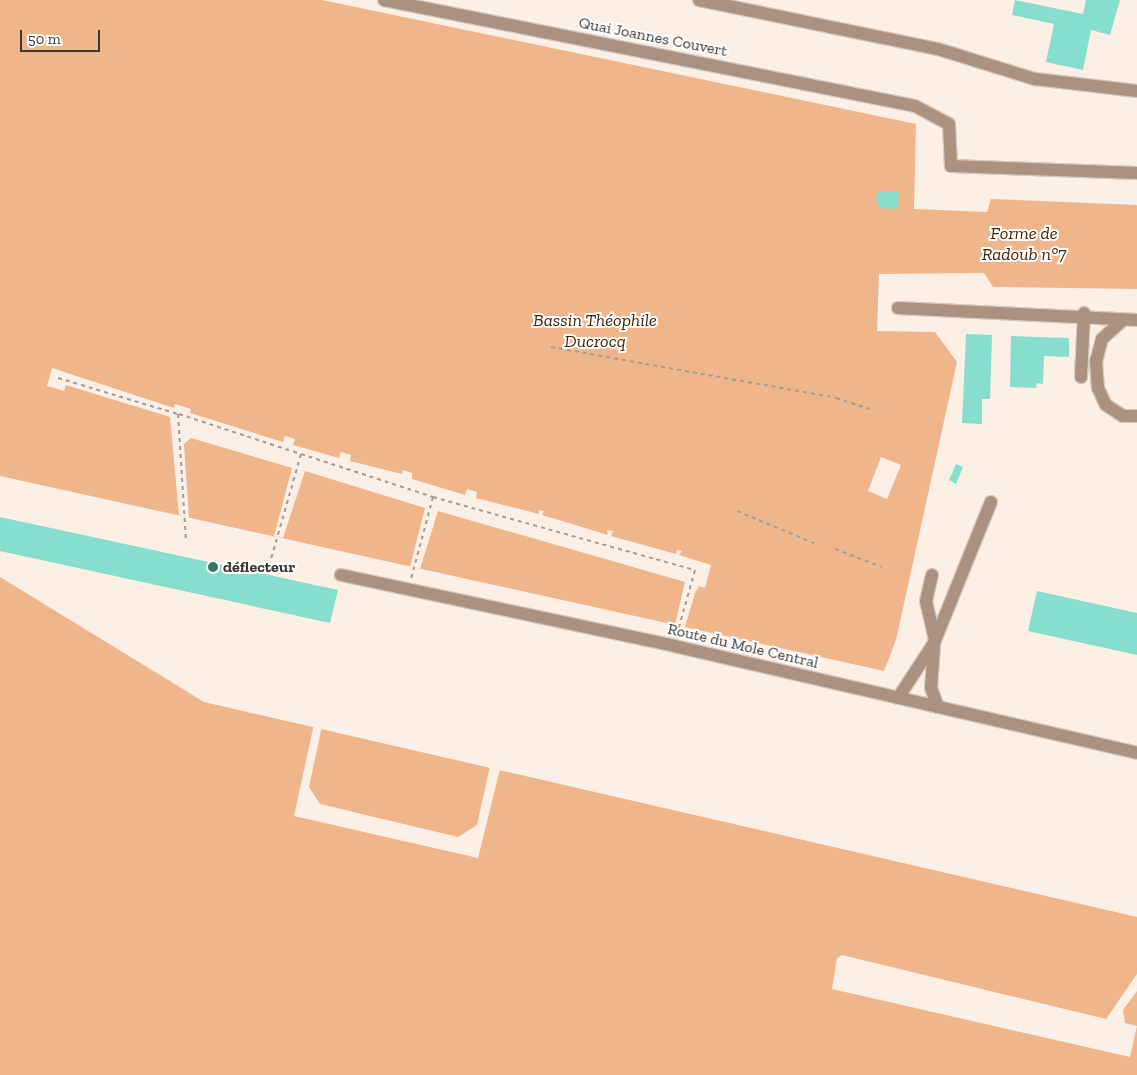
<!DOCTYPE html>
<html>
<head>
<meta charset="utf-8">
<style>
	body { margin:0 }
	#map { position:relative; width:1137px; height:1075px; overflow:hidden; background:#fbefe6; font-family:"Zilla Slab",serif }
	div>[style] { position:absolute }
	.water>* { inset:0; background:#f0b68b }
	.pier>* { inset:0; background:#fbefe6 }
	.building>* { inset:0; background:#87decc }
	.path>* { height:2px; margin-top:-1px; transform-origin:0; background:repeating-linear-gradient(90deg,#a59d96 0 4px,transparent 0 8px) }
	.roads { filter:drop-shadow(1px 0 #d5cac2) drop-shadow(-1px 0 #d5cac2) drop-shadow(0 1px #d5cac2) drop-shadow(0 -1px #d5cac2) }
	.minor>* { height:12px; margin:-6px; padding:0 6px; transform-origin:6px; border-radius:6px; background:#ab9280 }
	.dots>* { width:14px; height:14px; translate:-50% -50%; box-sizing:border-box; border:2px solid #fff; border-radius:50% }
	span { translate:-50% -50%; white-space:nowrap; text-align:center; line-height:1.15; -webkit-text-stroke:4px #fff; paint-order:stroke }
	.street-label { font-size:16px; color:#3b3733 }
	.poi-label { font-size:16px; color:#3b3733; font-weight:700 }
	.left { translate:0 -50%; text-align:left }
	.water-label { font-size:18px; color:#472300; font-style:italic }
	.scale { position:absolute; left:20px; top:30px; width:80px; height:22px; box-sizing:border-box; border:2px solid #3b3733; border-top:0; padding-left:6px; font-size:15px; line-height:18px; white-space:nowrap; color:#3b3733; -webkit-text-stroke:4px #fff; paint-order:stroke }
</style>
</head>
<body>
<div id="map">
	<div class="water">
		<div style="clip-path:polygon(0 0,322px 0,916px 124px,914px 209px,987px 212px,991px 199px,1137px 205px,1137px 289px,993px 287px,984px 273px,879px 274px,877px 331px,935px 332px,957px 362px,896px 640px,884px 671px,0 476px)"></div>
		<div style="clip-path:polygon(0 577px,204px 702px,1137px 917px,1137px 1075px,0 1075px)"></div>
	</div>
	<div class="pier">
		<div style="clip-path:polygon(52px 368px,174px 408px,175px 404px,191px 409px,190px 413px,283px 442px,285px 436px,295px 439px,293px 445px,339px 458px,341px 452px,351px 455px,350px 461px,402px 474px,403px 470px,412px 473px,412px 479px,465px 495px,467px 489px,477px 492px,476px 498px,539px 514px,539px 510px,544px 511px,542px 515px,608px 535px,607px 530px,613px 531px,611px 536px,676px 554px,677px 550px,682px 551px,679px 555px,711px 565px,705px 588px,699px 586px,695px 593px,685px 627px,675px 625px,685px 582px,438px 511px,420px 569px,410px 567px,425px 508px,305px 471px,283px 538px,274px 536px,292px 468px,191px 438px,184px 444px,189px 518px,179px 515px,170px 417px,66px 385px,64px 391px,47px 386px)"></div>
		<div style="clip-path:polygon(881px 457px,901px 465px,887px 499px,868px 491px)"></div>
		<div style="clip-path:polygon(314px 724px,322px 726px,309px 787px,320px 804px,458px 837px,477px 825px,490px 766px,500px 769px,478px 858px,294px 816px)"></div>
		<div style="clip-path:polygon(842px 955px,1106px 1019px,1137px 974px,1137px 991px,1123px 1010px,1125px 1023px,1137px 1026px,1130px 1057px,832px 989px,837px 958px)"></div>
	</div>
	<div class="building">
		<div style="clip-path:polygon(1015px 0,1083px 14px,1086px 0,1120px 0,1110px 35px,1091px 30px,1083px 70px,1046px 62px,1054px 24px,1012px 15px)"></div>
		<div style="clip-path:polygon(880px 191px,899px 191px,898px 209px,879px 208px,876px 195px)"></div>
		<div style="clip-path:polygon(966px 334px,992px 335px,990px 399px,982px 399px,982px 424px,962px 423px)"></div>
		<div style="clip-path:polygon(1011px 336px,1069px 338px,1069px 357px,1044px 356px,1043px 384px,1037px 383px,1036px 388px,1010px 387px)"></div>
		<div style="clip-path:polygon(956px 464px,963px 467px,956px 484px,949px 480px)"></div>
		<div style="clip-path:polygon(0 517px,338px 590px,330px 623px,0 551px)"></div>
		<div style="clip-path:polygon(1037px 591px,1137px 613px,1137px 655px,1028px 631px)"></div>
	</div>
	<div class="path">
		<div style="left:551px;top:347px;width:290px;rotate:10.1deg"></div>
		<div style="left:836px;top:398px;width:39px;rotate:18deg"></div>
		<div style="left:58px;top:378px;width:125px;rotate:16.7deg"></div>
		<div style="left:178px;top:414px;width:126px;rotate:86.4deg"></div>
		<div style="left:179px;top:414px;width:128px;rotate:18.2deg"></div>
		<div style="left:301px;top:454px;width:109px;rotate:105.9deg"></div>
		<div style="left:301px;top:454px;width:139px;rotate:18deg"></div>
		<div style="left:433px;top:497px;width:85px;rotate:105deg"></div>
		<div style="left:433px;top:497px;width:272px;rotate:15.6deg"></div>
		<div style="left:695px;top:570px;width:66px;rotate:105.7deg"></div>
		<div style="left:737px;top:511px;width:86px;rotate:22.7deg"></div>
		<div style="left:835px;top:549px;width:50px;rotate:21deg"></div>
	</div>
	<div class="roads">
		<div class="minor">
			<div style="left:384px;top:0;width:541px;rotate:11.29deg"></div>
			<div style="left:915px;top:106px;width:38px;rotate:28deg"></div>
			<div style="left:949px;top:124px;width:42px;rotate:87.3deg"></div>
			<div style="left:951px;top:166px;width:186px;rotate:2.2deg"></div>
			<div style="left:699px;top:0;width:244px;rotate:11.6deg"></div>
			<div style="left:938px;top:49px;width:102px;rotate:17.2deg"></div>
			<div style="left:1035px;top:79px;width:103px;rotate:6.7deg"></div>
			<div style="left:898px;top:308px;width:239px;rotate:2.9deg"></div>
			<div style="left:1123px;top:320px;width:28px;rotate:138deg"></div>
			<div style="left:1102px;top:339px;width:23px;rotate:105deg"></div>
			<div style="left:1096px;top:361px;width:27px;rotate:86deg"></div>
			<div style="left:1098px;top:388px;width:19px;rotate:65deg"></div>
			<div style="left:1106px;top:405px;width:20px;rotate:33deg"></div>
			<div style="left:1123px;top:416px;width:14px"></div>
			<div style="left:1081px;top:377px;width:64px;rotate:-87.3deg"></div>
			<div style="left:341px;top:575px;width:340px;rotate:12deg"></div>
			<div style="left:674px;top:646px;width:475px;rotate:13deg"></div>
			<div style="left:932px;top:575px;width:27px;rotate:103deg"></div>
			<div style="left:926px;top:601px;width:40px;rotate:77deg"></div>
			<div style="left:934px;top:646px;width:42px;rotate:94.1deg"></div>
			<div style="left:931px;top:688px;width:20px;rotate:70deg"></div>
			<div style="left:898px;top:698px;width:66px;rotate:-56.8deg"></div>
			<div style="left:934px;top:643px;width:152px;rotate:-68deg"></div>
		</div>
	</div>
	<div class="dots">
		<div style="left:213px;top:567px;background:#32776a"></div>
	</div>
	<div class="street-label">
		<span style="left:653px;top:37px;rotate:11deg">Quai Joannes Couvert</span>
		<span style="left:743px;top:646px;rotate:13deg">Route du Mole Central</span>
	</div>
	<div class="poi-label">
		<span class="left" style="left:223px;top:567px">déflecteur</span>
	</div>
	<div class="water-label">
		<span style="left:1024px;top:244px">Forme de<br>Radoub n°7</span>
		<span style="left:595px;top:331px">Bassin Théophile<br>Ducrocq</span>
	</div>
	<div class="scale">50 m</div>
</div>
</body>
</html>
